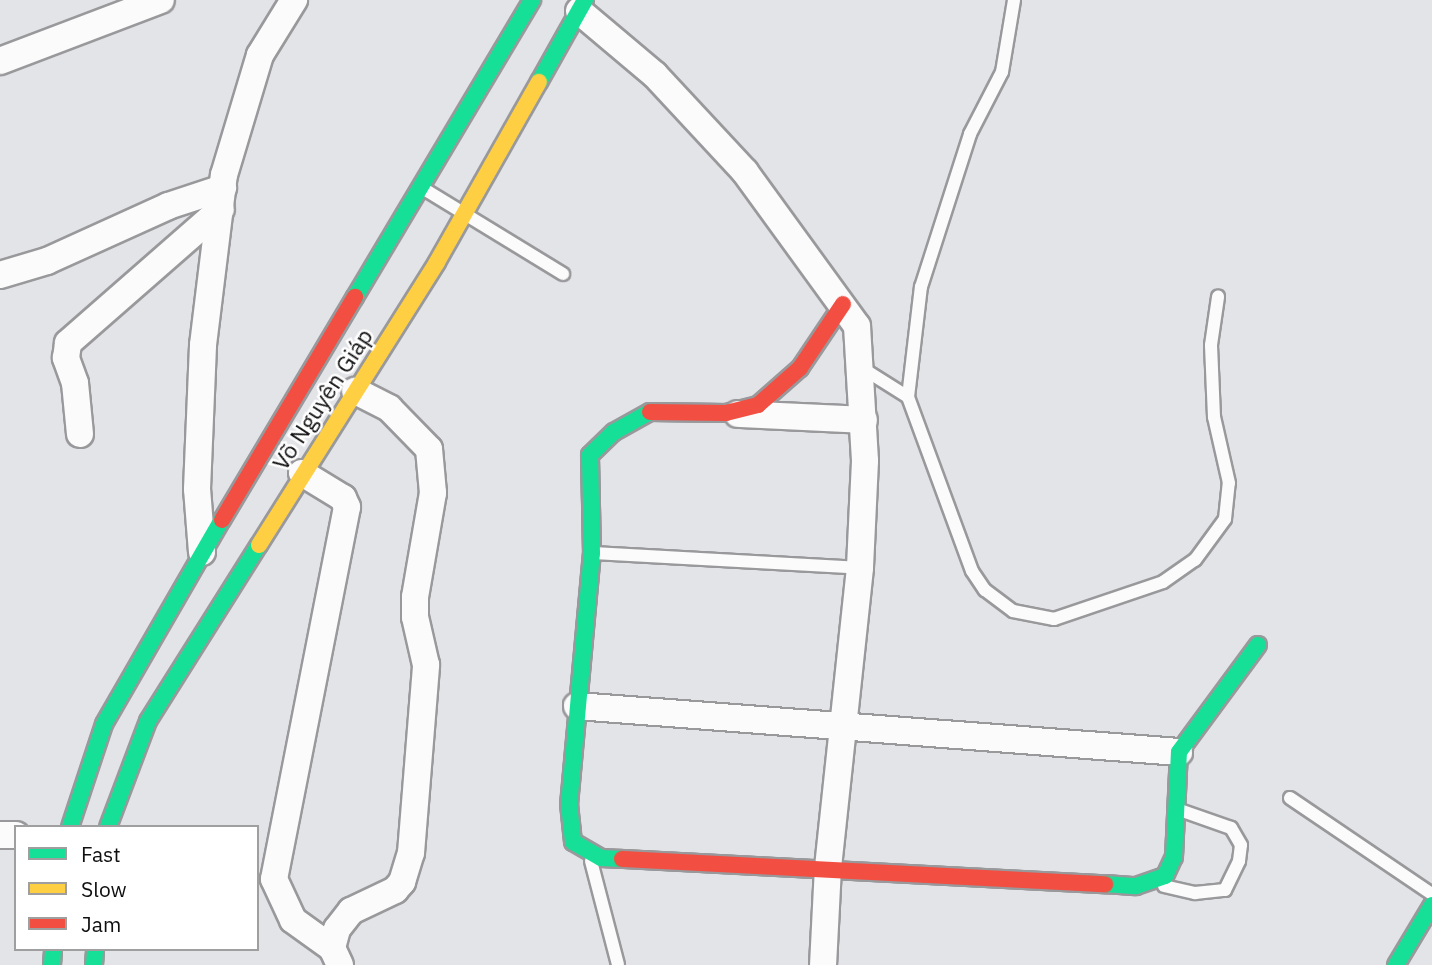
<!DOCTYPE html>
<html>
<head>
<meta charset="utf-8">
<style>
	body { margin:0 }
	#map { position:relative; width:1432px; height:965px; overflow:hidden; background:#e3e4e8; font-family:"IBM Plex Sans",sans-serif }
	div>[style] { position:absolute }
	.roads { filter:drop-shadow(2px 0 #99999c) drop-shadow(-2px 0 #99999c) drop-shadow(0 2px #99999c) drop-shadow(0 -2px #99999c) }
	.lane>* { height:12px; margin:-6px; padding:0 6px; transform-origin:6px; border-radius:6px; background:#fbfbfc }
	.street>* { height:26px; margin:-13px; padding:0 13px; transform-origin:13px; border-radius:13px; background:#fbfbfc }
	.fast>* { height:16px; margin:-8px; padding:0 8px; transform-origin:8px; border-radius:8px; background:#16e098 }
	.slow>* { height:16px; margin:-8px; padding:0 8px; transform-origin:8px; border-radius:8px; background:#ffcf43 }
	.jam>* { height:16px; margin:-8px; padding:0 8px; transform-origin:8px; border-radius:8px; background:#f24e42 }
	span { translate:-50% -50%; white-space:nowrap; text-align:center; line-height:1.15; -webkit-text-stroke:5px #fff; paint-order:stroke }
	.street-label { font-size:23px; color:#0f0f11 }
	.legend { position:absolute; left:14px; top:825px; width:245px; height:126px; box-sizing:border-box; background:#fff; border:2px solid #9f9fa0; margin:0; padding:9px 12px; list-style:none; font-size:21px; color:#0f0f11 }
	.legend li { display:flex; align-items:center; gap:14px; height:35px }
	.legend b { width:35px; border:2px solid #9f9fa0 }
</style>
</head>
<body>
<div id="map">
	<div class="roads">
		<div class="lane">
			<div style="left:424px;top:189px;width:163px;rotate:31.4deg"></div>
			<div style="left:862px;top:368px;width:54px;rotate:32.2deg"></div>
			<div style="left:908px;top:397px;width:185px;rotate:69.8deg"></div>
			<div style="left:972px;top:571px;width:23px;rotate:56deg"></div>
			<div style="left:985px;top:590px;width:35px;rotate:37deg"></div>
			<div style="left:1013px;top:611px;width:42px;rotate:11deg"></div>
			<div style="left:1054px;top:619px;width:115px;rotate:-18.7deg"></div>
			<div style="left:1163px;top:582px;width:39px;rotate:-35deg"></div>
			<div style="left:1195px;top:560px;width:51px;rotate:-53.8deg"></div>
			<div style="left:1225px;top:519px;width:36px;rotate:-84deg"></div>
			<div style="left:1229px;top:483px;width:68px;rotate:-102.8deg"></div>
			<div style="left:1214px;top:417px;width:72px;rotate:-92.4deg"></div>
			<div style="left:1211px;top:345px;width:49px;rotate:-81.7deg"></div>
			<div style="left:908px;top:397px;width:111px;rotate:-83.3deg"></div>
			<div style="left:921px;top:287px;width:161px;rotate:-72.2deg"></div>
			<div style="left:970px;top:134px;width:70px;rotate:-62.7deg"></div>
			<div style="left:1002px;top:72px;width:73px;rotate:-80.5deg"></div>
			<div style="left:595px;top:553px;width:265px;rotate:3.2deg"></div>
			<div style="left:1290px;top:798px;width:171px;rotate:34.1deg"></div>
			<div style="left:591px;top:861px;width:107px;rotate:75.4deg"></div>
			<div style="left:1164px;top:886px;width:32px;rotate:13deg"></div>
			<div style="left:1195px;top:893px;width:30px;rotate:-6deg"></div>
			<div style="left:1225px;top:890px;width:32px;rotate:-64deg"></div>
			<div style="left:1239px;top:861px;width:16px;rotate:-83deg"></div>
			<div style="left:1241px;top:845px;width:20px;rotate:-120deg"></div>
			<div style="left:1231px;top:828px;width:54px;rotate:-160.6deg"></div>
		</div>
		<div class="street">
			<div style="left:579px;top:11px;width:99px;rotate:40.1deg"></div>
			<div style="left:655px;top:75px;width:132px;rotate:47.1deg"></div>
			<div style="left:745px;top:172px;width:190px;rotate:54deg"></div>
			<div style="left:857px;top:326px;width:135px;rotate:86.6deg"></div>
			<div style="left:865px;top:461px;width:107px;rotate:92.7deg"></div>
			<div style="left:860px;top:568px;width:301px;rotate:96.1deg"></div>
			<div style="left:828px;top:867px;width:98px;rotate:92.9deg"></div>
			<div style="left:0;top:61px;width:172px;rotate:-20.8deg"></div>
			<div style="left:0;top:275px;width:49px;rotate:-16.6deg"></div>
			<div style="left:47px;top:261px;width:133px;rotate:-24.4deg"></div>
			<div style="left:168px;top:206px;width:58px;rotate:-18.1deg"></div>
			<div style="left:738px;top:414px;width:126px;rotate:2.7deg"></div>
			<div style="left:80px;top:434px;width:51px;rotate:-95.6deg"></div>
			<div style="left:75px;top:383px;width:27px;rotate:-110deg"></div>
			<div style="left:66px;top:358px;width:15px;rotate:-82deg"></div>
			<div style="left:68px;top:343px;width:203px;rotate:-41.2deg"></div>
			<div style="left:302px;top:473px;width:48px;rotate:31.4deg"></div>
			<div style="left:343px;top:498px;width:10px;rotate:66deg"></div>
			<div style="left:347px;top:507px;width:379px;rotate:101.1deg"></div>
			<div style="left:274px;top:879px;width:45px;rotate:65.1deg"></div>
			<div style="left:293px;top:920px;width:48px;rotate:35.7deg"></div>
			<div style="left:202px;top:552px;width:63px;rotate:-94.5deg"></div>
			<div style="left:197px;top:489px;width:144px;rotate:-87.6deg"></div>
			<div style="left:203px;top:345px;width:171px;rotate:-83deg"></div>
			<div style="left:224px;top:175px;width:125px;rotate:-73.3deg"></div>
			<div style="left:260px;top:55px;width:65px;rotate:-58.3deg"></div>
			<div style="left:577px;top:706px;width:604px;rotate:4.37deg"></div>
			<div style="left:0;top:835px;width:16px"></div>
			<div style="left:340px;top:965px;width:19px;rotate:-115deg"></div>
			<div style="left:332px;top:948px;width:20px;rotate:-75deg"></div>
			<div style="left:337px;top:929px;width:23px;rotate:-52deg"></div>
			<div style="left:351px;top:911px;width:49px;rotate:-25.5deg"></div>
			<div style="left:395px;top:890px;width:11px;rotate:-49deg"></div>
			<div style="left:402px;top:882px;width:30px;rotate:-73deg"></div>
			<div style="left:411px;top:853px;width:189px;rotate:-85.4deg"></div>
			<div style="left:426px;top:665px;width:49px;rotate:-102.9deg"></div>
			<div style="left:415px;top:617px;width:20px;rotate:-90deg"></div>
			<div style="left:415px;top:597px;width:106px;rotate:-80.2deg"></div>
			<div style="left:433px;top:493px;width:44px;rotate:-95.2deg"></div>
			<div style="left:429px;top:449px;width:57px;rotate:-134.3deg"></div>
			<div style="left:389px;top:408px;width:38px;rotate:-153deg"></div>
		</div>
		<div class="fast">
			<div style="left:539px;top:82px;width:94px;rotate:-60.7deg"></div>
			<div style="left:355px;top:297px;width:346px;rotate:-59.2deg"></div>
			<div style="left:70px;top:827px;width:108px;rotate:-71.7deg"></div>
			<div style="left:104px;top:724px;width:236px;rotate:-60deg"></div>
			<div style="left:108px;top:827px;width:113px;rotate:-69.3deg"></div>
			<div style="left:148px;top:721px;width:208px;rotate:-57.8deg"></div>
			<div style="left:622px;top:859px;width:21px;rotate:-177deg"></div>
			<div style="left:601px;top:858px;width:32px;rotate:-150deg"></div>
			<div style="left:573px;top:842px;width:37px;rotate:-96deg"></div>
			<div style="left:569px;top:805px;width:253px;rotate:-84.8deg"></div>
			<div style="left:592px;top:553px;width:98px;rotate:-91.2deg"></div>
			<div style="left:590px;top:455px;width:33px;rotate:-44deg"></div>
			<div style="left:614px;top:432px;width:41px;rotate:-29.1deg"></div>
			<div style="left:1105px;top:884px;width:31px;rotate:4deg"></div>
			<div style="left:1136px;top:886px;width:31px;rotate:-19deg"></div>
			<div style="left:1165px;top:876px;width:21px;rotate:-65deg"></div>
			<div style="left:1174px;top:857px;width:105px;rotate:-87.3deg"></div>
			<div style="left:1179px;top:752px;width:133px;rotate:-53.6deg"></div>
			<div style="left:52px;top:965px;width:16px;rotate:-86deg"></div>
			<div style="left:94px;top:965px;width:16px;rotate:-86deg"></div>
			<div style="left:1396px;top:965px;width:70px;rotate:-59deg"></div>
		</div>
		<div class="slow">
			<div style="left:259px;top:545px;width:334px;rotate:-57.8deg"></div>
			<div style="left:437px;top:262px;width:207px;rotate:-60.5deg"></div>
		</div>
		<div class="jam">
			<div style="left:650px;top:412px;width:76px;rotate:0.8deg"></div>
			<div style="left:726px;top:413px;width:33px;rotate:-14deg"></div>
			<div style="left:758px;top:405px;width:56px;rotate:-41.4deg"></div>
			<div style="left:800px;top:368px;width:77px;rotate:-56.1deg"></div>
			<div style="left:222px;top:520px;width:260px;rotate:-59.2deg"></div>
			<div style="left:622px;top:859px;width:484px;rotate:3deg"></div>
		</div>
	</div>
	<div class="street-label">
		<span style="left:322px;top:399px;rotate:-57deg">Võ Nguyên Giáp</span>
	</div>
	<ul class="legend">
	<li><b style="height:9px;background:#16e098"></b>Fast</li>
	<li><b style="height:9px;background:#ffcf43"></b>Slow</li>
	<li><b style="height:9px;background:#f24e42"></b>Jam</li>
	</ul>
</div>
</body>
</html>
